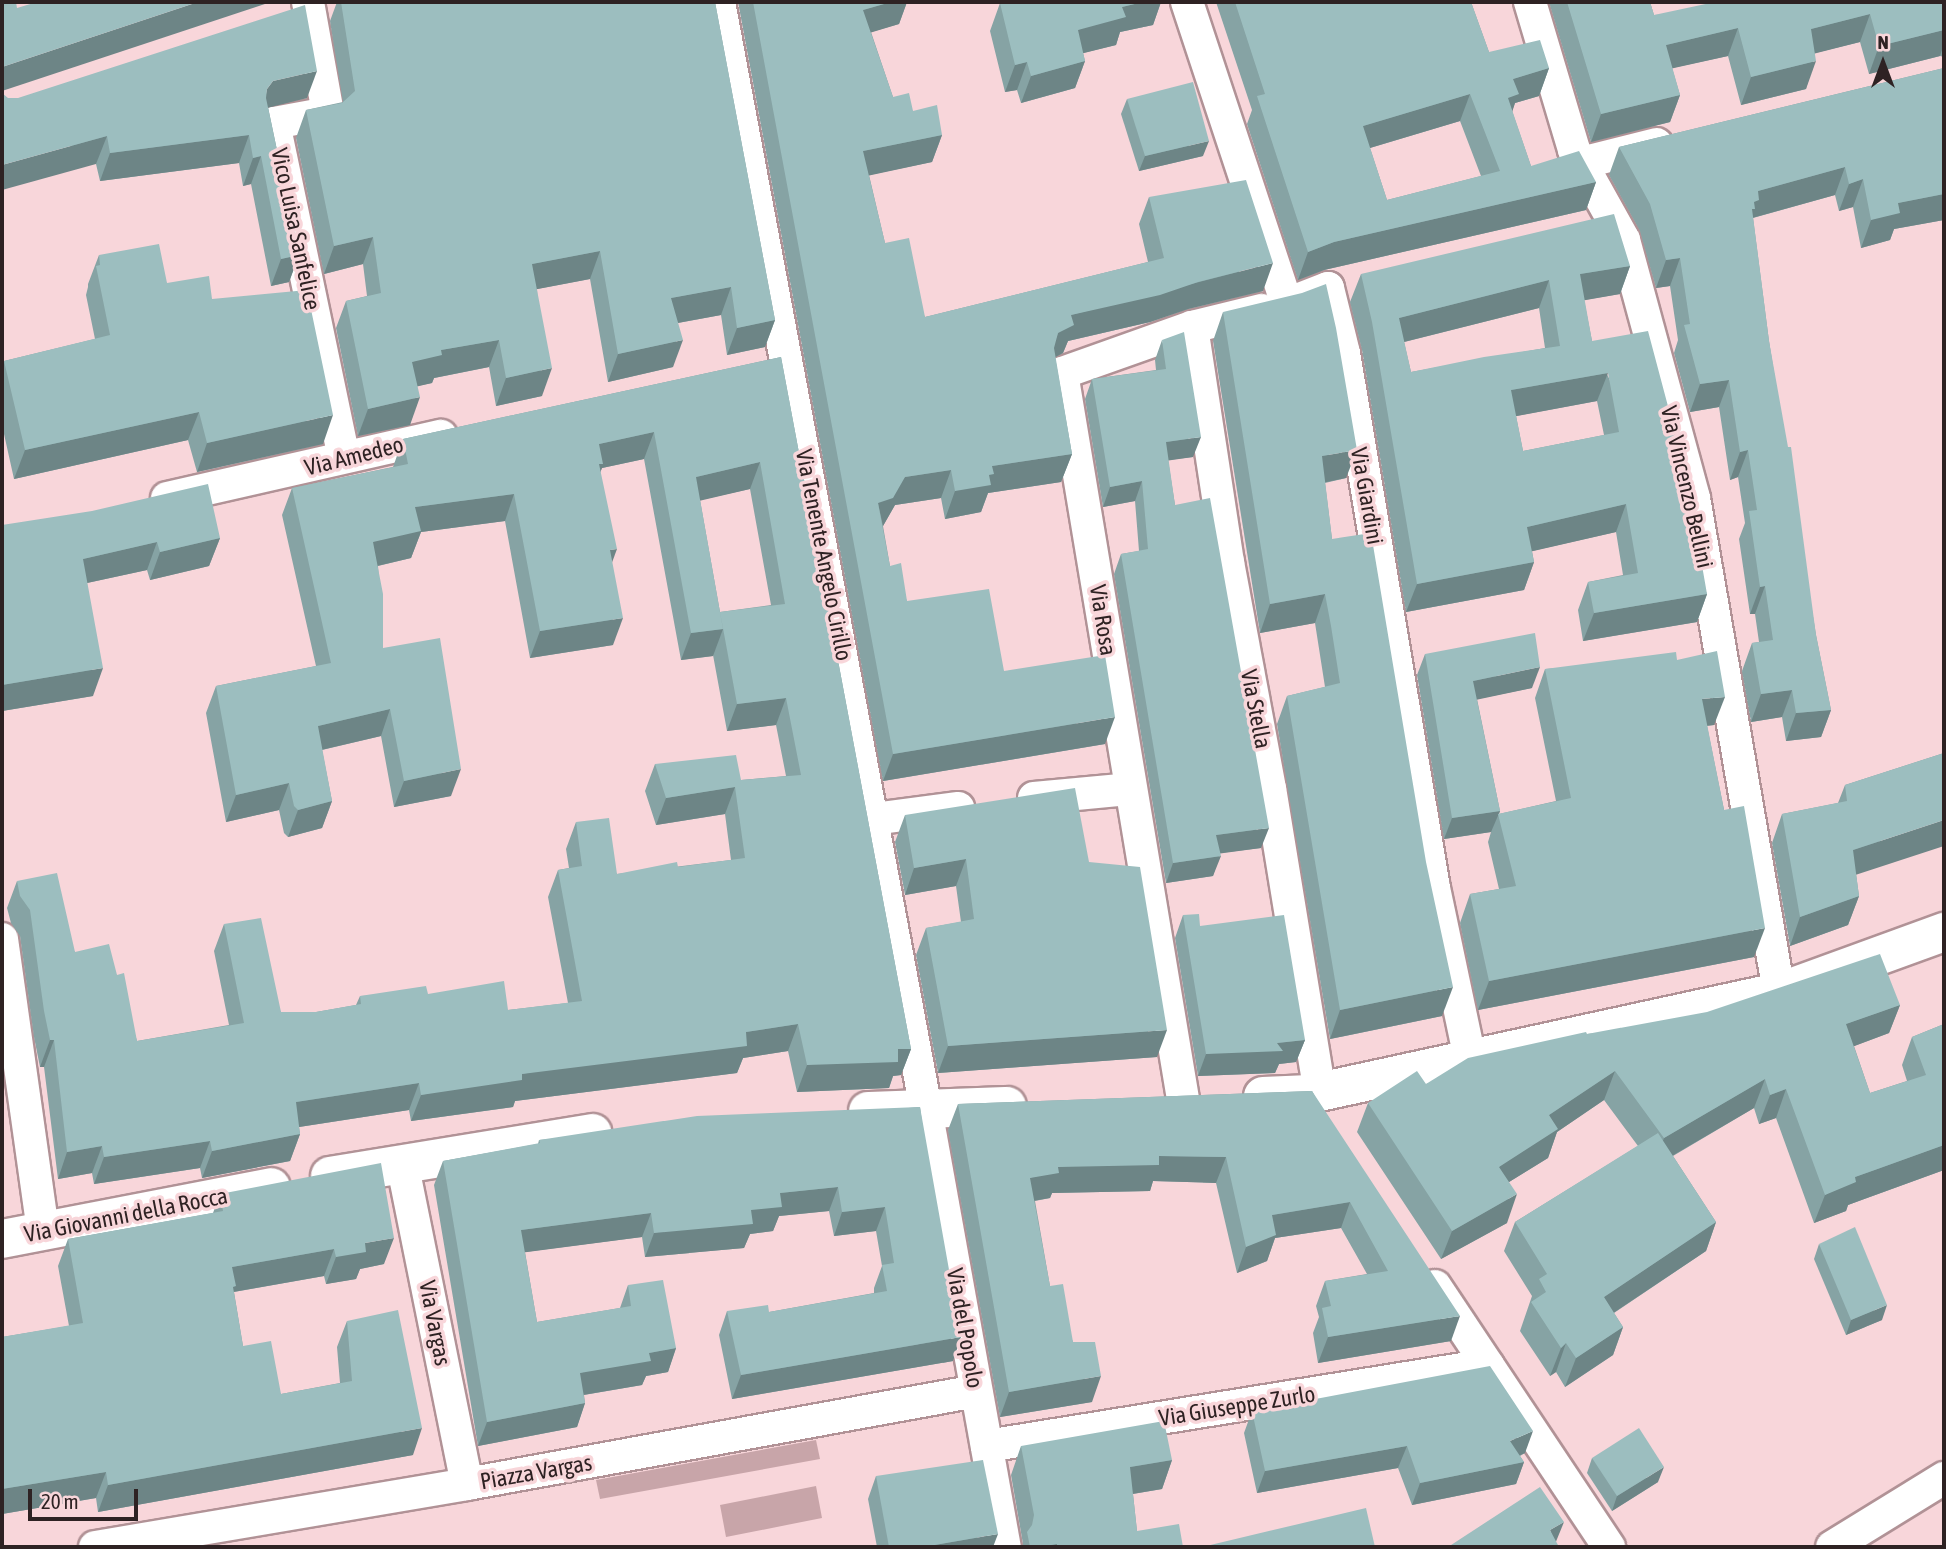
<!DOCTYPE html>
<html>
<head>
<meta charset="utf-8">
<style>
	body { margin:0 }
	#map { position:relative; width:1946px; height:1549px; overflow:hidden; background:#f8d6da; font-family:"Asap Condensed",sans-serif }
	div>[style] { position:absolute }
	.green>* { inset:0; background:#c8a5a9 }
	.roads { filter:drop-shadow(2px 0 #b19296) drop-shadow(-2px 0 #b19296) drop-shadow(0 2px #b19296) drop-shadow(0 -2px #b19296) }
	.street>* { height:32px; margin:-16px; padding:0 16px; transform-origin:16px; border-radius:16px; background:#fff }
	.secondary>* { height:38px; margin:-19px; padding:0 19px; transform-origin:19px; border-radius:19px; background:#fff }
	.wall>* { inset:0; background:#86a3a4 }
	.shaded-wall>* { inset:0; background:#6d8586 }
	.building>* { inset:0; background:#9cbebf }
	span { translate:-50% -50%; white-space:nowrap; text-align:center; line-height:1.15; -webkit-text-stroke:7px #f8d6da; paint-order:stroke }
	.street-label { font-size:23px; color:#2e2223 }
	.frame { position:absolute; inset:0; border:4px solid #2e2223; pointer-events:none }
	.north { position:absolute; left:1848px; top:28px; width:70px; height:70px; -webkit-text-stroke:5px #f8d6da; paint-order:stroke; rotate:0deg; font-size:19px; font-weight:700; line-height:28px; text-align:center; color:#2e2223 }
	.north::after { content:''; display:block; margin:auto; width:24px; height:32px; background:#2e2223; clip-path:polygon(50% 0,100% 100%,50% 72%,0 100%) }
	.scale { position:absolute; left:28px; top:1489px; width:110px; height:32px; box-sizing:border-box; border:4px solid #2e2223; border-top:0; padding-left:9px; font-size:21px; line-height:24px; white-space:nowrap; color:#2e2223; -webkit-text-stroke:5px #f8d6da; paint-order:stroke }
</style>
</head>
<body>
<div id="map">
	<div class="green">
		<div style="clip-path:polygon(816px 1440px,820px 1459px,600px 1499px,596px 1480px)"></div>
		<div style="clip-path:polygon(816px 1486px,822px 1518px,726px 1537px,720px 1505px)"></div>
	</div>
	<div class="roads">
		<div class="street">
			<div style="left:308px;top:2px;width:113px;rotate:79.8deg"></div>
			<div style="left:328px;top:113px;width:55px;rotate:169.5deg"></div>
			<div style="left:274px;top:123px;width:341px;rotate:78.2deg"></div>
			<div style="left:719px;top:2px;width:1126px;rotate:79.41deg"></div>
			<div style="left:926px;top:1109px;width:445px;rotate:79.8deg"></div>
			<div style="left:1187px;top:2px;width:318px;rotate:71.7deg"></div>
			<div style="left:1287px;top:304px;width:44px;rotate:-21.3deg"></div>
			<div style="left:1328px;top:288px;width:67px;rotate:76.2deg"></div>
			<div style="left:1344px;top:353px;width:543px;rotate:80.45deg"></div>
			<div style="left:1434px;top:888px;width:175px;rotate:78.1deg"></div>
			<div style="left:1530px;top:2px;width:154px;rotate:73.4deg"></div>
			<div style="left:1574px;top:150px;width:103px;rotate:60.9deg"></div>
			<div style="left:1624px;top:240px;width:267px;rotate:74.8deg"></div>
			<div style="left:1694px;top:498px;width:501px;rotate:80.24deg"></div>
			<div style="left:1581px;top:163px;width:78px;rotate:-14deg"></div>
			<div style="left:1192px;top:327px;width:238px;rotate:81.3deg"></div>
			<div style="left:1228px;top:562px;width:230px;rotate:79.5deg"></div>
			<div style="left:1270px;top:788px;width:308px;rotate:80.7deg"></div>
			<div style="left:167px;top:498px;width:281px;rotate:-12.8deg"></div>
			<div style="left:1034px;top:798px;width:95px;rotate:-5.4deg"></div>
			<div style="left:873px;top:819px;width:86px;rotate:-7.4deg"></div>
			<div style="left:2px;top:939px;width:295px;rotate:82deg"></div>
			<div style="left:1183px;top:1099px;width:736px;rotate:-99.46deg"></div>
			<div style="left:1062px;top:373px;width:138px;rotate:-19.5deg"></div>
			<div style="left:1192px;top:327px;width:72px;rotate:-13.7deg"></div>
			<div style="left:402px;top:1162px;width:328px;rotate:78.6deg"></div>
			<div style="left:1435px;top:1286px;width:314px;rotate:56.3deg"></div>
			<div style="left:987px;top:1446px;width:507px;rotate:-9.2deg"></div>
			<div style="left:95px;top:1547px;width:377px;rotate:-9.6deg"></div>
			<div style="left:467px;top:1484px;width:517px;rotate:-10.35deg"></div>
			<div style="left:1832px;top:1547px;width:132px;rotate:-31.6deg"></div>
		</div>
		<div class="secondary">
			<div style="left:1263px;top:1096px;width:47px;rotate:-2.4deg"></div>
			<div style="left:1310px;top:1094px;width:480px;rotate:-12.3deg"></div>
			<div style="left:1779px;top:992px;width:176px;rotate:-20deg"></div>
			<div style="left:868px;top:1111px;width:139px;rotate:-2.1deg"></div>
			<div style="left:330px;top:1176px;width:266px;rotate:-9.3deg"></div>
			<div style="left:2px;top:1239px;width:274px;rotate:-10.9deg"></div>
		</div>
	</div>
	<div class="wall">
		<div style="clip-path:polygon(337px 2px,715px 2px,775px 320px,765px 347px,727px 355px,721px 315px,678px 323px,673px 367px,608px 382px,590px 279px,537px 289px,542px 396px,496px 406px,489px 367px,434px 378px,432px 383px,417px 386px,410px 425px,358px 436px,336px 328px,346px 301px,367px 296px,363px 264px,324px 274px,296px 138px,306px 110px,343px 102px,330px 21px)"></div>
		<div style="clip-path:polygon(738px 2px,907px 2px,899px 24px,871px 32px,893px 97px,913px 111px,942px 135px,932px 162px,869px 175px,885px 243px,925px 317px,1148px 262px,1139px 224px,1149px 197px,1263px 291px,1188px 309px,1150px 322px,1068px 341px,1063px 353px,1055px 357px,1072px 454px,1061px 482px,988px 493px,981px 512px,945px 519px,941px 498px,895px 505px,883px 526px,890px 566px,907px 601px,1105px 744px,883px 781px)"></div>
		<div style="clip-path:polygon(1005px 2px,1161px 2px,1153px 25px,1120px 32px,1116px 45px,1083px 53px,1085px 61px,1075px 88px,1021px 103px,1017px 90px,1005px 92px,990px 31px,1000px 3px)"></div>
		<div style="clip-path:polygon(evenodd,1216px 2px,1471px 2px,1489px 52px,1549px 68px,1539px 96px,1515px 103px,1512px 111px,1531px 166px,1596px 182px,1586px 210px,1324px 270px,1298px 280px,1247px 124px,1252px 110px,1216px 2px,1460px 121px,1481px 176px,1387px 200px,1370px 148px,1460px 121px)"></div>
		<div style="clip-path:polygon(1549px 2px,1650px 2px,1654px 15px,1944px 2px,1944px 57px,1940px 56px,1869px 74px,1860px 42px,1815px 53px,1806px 89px,1741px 105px,1728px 56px,1672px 68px,1680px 95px,1670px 122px,1591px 142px)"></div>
		<div style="clip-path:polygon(1944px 68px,1944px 220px,1894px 229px,1890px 240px,1861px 248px,1853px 207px,1839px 211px,1835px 195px,1753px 218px,1769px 341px,1816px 635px,1831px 710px,1821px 737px,1786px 741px,1782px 717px,1751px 722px,1742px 671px,1752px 643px,1759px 642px,1755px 614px,1750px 614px,1739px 539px,1745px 523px,1738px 477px,1730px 480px,1719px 407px,1690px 412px,1674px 353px,1678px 340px,1670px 286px,1656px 288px,1640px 231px,1609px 175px,1619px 147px)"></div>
		<div style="clip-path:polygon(8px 98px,307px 98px,268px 107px,299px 255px,289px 282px,271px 286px,251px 184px,243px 186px,239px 163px,100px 181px,96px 164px)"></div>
		<div style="clip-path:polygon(1127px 99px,1203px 156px,1139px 171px,1121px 114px)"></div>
		<div style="clip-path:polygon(99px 255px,167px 283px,212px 299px,323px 444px,197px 472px,188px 440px,14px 479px,2px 425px,2px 368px,4px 361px,95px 339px,86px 295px,88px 287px,88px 284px)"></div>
		<div style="clip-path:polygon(evenodd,1630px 266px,1620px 294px,1584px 300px,1592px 341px,1707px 594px,1697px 622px,1583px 641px,1578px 610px,1588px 582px,1623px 575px,1616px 532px,1532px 551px,1534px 562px,1524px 590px,1406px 612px,1362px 350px,1350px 302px,1361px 274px,1630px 266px,1539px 308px,1545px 348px,1411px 372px,1404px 342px,1539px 308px,1630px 266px,1597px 401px,1604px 435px,1523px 451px,1516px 416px,1597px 401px)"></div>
		<div style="clip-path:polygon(1223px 312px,1346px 478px,1325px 483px,1332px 539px,1442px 1016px,1330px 1039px,1277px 724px,1287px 696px,1325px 687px,1315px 623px,1260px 633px,1213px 341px)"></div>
		<div style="clip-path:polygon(1162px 340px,1193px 457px,1168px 460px,1175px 505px,1261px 848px,1220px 853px,1213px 876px,1166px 883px,1114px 574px,1121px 554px,1139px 551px,1135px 501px,1103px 507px,1085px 399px,1092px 379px,1156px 370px,1155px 360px)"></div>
		<div style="clip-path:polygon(evenodd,781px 357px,911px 1049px,901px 1075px,893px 1076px,889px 1088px,797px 1092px,788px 1051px,743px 1058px,737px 1073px,515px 1101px,513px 1107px,411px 1121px,409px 1110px,299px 1127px,300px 1134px,290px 1161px,202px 1178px,200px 1168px,94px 1184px,92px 1173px,58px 1179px,44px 1067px,40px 1067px,34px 1037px,20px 936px,11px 923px,7px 908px,17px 881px,75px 952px,117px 975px,137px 1041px,229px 1025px,214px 951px,224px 924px,281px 1012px,316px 1012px,356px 1005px,360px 996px,428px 994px,508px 1010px,568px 1003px,548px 897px,558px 870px,569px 868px,566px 849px,576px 822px,617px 874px,731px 860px,725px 814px,656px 825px,645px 791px,655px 764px,741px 780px,786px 776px,776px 725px,727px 731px,713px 655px,713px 656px,681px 660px,644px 459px,602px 468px,600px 472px,612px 562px,613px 645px,530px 658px,505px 521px,421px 532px,411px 558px,378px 566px,383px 648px,451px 796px,394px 807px,381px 736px,322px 750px,332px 801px,322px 828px,288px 837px,284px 833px,279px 810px,226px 822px,206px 713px,216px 686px,316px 666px,282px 515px,292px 488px,393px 467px,403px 439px,781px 357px,750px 489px,771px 605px,720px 612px,700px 500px,750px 489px)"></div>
		<div style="clip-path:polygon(2px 525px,220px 538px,209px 566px,150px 580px,147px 570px,87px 583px,93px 696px,2px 711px)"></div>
		<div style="clip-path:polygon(1425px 654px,1532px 688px,1477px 699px,1500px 811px,1499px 814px,1556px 801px,1535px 698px,1545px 669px,1677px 660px,1714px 725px,1707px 726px,1754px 957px,1478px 1010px,1460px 923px,1470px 894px,1499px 889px,1488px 842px,1491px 832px,1444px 839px,1417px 675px)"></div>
		<div style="clip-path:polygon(1944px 753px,1856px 874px,1859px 896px,1848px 925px,1790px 946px,1772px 843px,1782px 814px,1838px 803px,1845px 785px)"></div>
		<div style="clip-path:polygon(905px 815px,1089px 862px,1157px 1057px,938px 1073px,916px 955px,926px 928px,961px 922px,956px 886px,905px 895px,895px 842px)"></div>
		<div style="clip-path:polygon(1183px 915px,1200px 926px,1305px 1040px,1296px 1062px,1279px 1064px,1275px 1073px,1198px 1076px,1175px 938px)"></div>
		<div style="clip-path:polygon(1900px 1005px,1889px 1033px,1854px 1046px,1870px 1093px,1907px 1081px,1902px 1065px,1912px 1037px,1944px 1024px,1944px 1170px,1848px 1205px,1846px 1211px,1814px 1223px,1776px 1118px,1759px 1124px,1754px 1108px,1673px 1156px,1716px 1222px,1706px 1251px,1614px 1313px,1623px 1327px,1613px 1355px,1565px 1387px,1556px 1372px,1550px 1376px,1520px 1331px,1532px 1296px,1504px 1251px,1515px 1222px,1638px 1146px,1604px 1100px,1557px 1132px,1548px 1158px,1509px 1182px,1507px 1223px,1441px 1259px,1357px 1132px,1368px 1103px,1426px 1084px,1587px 1034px)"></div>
		<div style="clip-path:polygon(1312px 1091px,1451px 1341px,1318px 1363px,1313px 1333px,1319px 1317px,1316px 1306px,1325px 1281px,1367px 1274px,1341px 1228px,1275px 1238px,1267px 1261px,1237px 1273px,1216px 1183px,1153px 1181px,1150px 1191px,1052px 1193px,1050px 1198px,1035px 1201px,1050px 1286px,1073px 1342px,1092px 1402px,1000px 1417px,948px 1130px,958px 1104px)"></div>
		<div style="clip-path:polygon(920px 1107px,953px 1361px,732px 1399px,719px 1335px,727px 1311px,769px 1312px,874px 1293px,874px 1288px,882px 1266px,876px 1231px,834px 1236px,829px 1211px,779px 1216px,773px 1231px,750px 1234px,744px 1248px,645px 1257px,642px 1237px,525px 1252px,537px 1322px,620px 1308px,628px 1285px,676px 1348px,668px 1372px,646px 1376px,642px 1385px,584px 1395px,585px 1403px,577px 1427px,478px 1446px,434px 1185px,443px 1161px,538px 1144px,539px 1140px)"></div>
		<div style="clip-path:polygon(220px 1194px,384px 1264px,360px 1269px,356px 1279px,326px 1284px,324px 1276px,234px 1292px,243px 1346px,281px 1394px,340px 1383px,337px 1347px,347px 1321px,413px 1455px,98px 1512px,96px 1498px,2px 1514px,2px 1337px,69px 1326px,58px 1266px,68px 1239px,213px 1213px)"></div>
		<div style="clip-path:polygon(1819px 1244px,1882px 1320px,1846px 1335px,1814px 1259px)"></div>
		<div style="clip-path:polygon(1252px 1411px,1525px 1453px,1520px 1456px,1524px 1462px,1516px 1484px,1412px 1505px,1398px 1468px,1257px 1493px,1244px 1433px)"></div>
		<div style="clip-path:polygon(1021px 1446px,1172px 1460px,1162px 1489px,1133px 1494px,1137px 1531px,1183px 1547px,1022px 1547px,1023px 1544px,1011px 1475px)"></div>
		<div style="clip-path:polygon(1592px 1458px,1658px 1482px,1612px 1511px,1587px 1473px)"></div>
		<div style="clip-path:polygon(876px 1476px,993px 1547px,877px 1547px,868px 1499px)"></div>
	</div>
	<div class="shaded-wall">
		<div style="clip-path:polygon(198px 2px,271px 2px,2px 91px,2px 67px)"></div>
		<div style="clip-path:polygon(891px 2px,907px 2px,899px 24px,853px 38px,863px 10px)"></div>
		<div style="clip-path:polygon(1143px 2px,1161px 2px,1153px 25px,1120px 32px,1116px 45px,1068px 57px,1078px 30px,1122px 7px)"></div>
		<div style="clip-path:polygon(1870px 14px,1860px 42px,1801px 57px,1811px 29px)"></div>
		<div style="clip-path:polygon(1738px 28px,1728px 56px,1656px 72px,1666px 45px)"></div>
		<div style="clip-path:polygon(1944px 30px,1944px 43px,1940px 56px,1869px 74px,1879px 46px)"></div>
		<div style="clip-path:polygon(1085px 61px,1075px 88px,1021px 103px,1031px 76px)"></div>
		<div style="clip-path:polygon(1816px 61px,1806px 89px,1741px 105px,1751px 77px)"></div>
		<div style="clip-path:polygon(1027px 62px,1017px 90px,1005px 92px,1015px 65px)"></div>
		<div style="clip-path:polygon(1549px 68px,1539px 96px,1515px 103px,1509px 122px,1498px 125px,1513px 79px)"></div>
		<div style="clip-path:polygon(317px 71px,307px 98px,263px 109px,267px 89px,273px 81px)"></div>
		<div style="clip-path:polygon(1470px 94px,1460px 121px,1353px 153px,1363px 126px)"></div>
		<div style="clip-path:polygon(1680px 95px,1670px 122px,1591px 142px,1601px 114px)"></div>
		<div style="clip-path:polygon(249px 135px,239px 163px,100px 181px,110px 153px)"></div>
		<div style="clip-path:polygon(942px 135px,932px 162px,853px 179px,863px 151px)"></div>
		<div style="clip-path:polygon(107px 136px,96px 164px,2px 190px,2px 165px)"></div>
		<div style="clip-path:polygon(1209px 141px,1203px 156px,1139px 171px,1145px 156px)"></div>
		<div style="clip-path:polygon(261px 156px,251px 184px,243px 186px,253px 158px)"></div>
		<div style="clip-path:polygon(1845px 167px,1835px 195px,1752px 218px,1743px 229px,1758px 191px)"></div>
		<div style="clip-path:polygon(1863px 179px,1853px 207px,1839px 211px,1849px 184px)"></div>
		<div style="clip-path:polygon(1596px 182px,1586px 210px,1324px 270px,1298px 280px,1308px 252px,1334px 242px)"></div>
		<div style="clip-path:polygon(1944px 194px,1944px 220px,1894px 229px,1890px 240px,1861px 248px,1871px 220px,1898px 203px)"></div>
		<div style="clip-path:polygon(373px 237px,363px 264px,324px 274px,334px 246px)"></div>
		<div style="clip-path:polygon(600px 251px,590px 279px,522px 292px,532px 264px)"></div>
		<div style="clip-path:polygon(299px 255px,289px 282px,271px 286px,281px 259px)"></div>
		<div style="clip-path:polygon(1680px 258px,1670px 286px,1656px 288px,1666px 260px)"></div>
		<div style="clip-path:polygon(1273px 263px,1263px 291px,1188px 309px,1150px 322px,1068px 341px,1063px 353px,1048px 361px,1058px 333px,1071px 315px)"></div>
		<div style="clip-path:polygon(1630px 266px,1620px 294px,1569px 303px,1580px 274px)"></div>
		<div style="clip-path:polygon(1549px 280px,1539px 308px,1388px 346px,1399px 318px)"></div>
		<div style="clip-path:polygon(731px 287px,721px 315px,661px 326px,671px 298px)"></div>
		<div style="clip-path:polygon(775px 320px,765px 347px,727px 355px,737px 328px)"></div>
		<div style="clip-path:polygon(499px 340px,489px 367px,434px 378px,432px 383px,402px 390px,412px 362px,441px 350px)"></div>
		<div style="clip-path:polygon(683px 340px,673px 367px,608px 382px,618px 354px)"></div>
		<div style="clip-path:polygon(552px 368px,542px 396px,496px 406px,506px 378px)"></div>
		<div style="clip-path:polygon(1608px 373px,1597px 401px,1501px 419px,1511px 390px)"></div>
		<div style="clip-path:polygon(1729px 380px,1719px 407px,1690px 412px,1700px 384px)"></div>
		<div style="clip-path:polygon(420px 397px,410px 425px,358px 436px,368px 409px)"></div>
		<div style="clip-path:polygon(199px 412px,188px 440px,14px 479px,25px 450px)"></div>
		<div style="clip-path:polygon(333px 415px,323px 444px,197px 472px,207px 443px)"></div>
		<div style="clip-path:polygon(654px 432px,644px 459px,602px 468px,593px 491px,599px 444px)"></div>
		<div style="clip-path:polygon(1201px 437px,1193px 457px,1158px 462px,1166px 442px)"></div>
		<div style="clip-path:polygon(1357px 450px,1346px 478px,1312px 485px,1322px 456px)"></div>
		<div style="clip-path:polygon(1748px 450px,1738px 477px,1730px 480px,1740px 452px)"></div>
		<div style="clip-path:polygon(1072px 454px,1061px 482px,988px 493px,981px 512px,945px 519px,955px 491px,992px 466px)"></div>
		<div style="clip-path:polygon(760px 462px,750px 489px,686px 504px,696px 477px)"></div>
		<div style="clip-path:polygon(951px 470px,941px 498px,895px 505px,883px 526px,878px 503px,905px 477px)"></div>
		<div style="clip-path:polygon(1142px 481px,1135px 501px,1103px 507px,1110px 487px)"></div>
		<div style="clip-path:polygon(514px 494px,505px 521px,421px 532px,411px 558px,364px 569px,373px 542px,415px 507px)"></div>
		<div style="clip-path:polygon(1626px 504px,1616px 532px,1516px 555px,1527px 527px)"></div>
		<div style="clip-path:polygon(220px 538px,209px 566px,150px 580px,160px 552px)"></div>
		<div style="clip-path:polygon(157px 542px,147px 570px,73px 586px,83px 559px)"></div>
		<div style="clip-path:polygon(617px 549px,607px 576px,610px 550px)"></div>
		<div style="clip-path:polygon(1534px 562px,1524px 590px,1406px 612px,1417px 584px)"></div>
		<div style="clip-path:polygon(1765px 586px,1755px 614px,1750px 614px,1760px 587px)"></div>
		<div style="clip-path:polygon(1325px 594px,1315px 623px,1260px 633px,1270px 604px)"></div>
		<div style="clip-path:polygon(1707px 594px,1697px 622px,1583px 641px,1594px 613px)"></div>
		<div style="clip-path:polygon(623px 618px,613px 645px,530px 658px,540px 631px)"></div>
		<div style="clip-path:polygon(723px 629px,713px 656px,681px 660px,691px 633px)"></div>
		<div style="clip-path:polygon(1540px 667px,1532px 688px,1466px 702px,1473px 681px)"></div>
		<div style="clip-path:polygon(103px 668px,93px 696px,2px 711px,2px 685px)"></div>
		<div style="clip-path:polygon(1792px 690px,1782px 717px,1751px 722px,1761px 694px)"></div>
		<div style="clip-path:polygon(1725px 697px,1714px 725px,1692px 727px,1702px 699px)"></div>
		<div style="clip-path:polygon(786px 698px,776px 725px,727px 731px,737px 704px)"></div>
		<div style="clip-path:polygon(390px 709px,381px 736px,308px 753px,318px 726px)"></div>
		<div style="clip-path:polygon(1831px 710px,1821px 737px,1786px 741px,1796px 713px)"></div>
		<div style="clip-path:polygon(1115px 717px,1105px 744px,883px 781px,893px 754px)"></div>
		<div style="clip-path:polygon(461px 769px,451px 796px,394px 807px,404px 781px)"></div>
		<div style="clip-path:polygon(289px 783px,279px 810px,226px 822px,236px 795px)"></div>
		<div style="clip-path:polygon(735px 787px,725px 814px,656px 825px,666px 798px)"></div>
		<div style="clip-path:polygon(332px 801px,322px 828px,288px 837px,298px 810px)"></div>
		<div style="clip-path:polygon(1500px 811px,1491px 832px,1444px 839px,1452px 818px)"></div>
		<div style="clip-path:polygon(1944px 820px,1944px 846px,1843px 879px,1853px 850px)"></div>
		<div style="clip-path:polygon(1269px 828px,1261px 848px,1209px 855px,1216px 835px)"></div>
		<div style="clip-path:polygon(1221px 856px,1213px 876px,1166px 883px,1173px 863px)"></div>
		<div style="clip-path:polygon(966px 859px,956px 886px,905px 895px,914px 868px)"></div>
		<div style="clip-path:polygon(1859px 896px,1848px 925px,1790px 946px,1800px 917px)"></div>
		<div style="clip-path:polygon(1765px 928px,1754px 957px,1478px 1010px,1489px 981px)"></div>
		<div style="clip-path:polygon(1453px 987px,1442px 1016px,1330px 1039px,1340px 1010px)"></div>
		<div style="clip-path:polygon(1900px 1005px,1889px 1033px,1836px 1053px,1846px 1024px)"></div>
		<div style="clip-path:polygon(798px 1024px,788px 1051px,743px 1058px,737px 1073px,515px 1101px,513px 1107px,411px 1121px,421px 1095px,522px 1074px,746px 1032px)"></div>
		<div style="clip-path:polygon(1167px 1030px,1157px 1057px,938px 1073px,948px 1046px)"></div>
		<div style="clip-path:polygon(50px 1040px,54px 1040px,44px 1067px,40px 1067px)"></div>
		<div style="clip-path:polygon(1305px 1040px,1296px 1062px,1279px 1064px,1275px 1073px,1198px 1076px,1206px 1054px,1277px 1043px)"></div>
		<div style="clip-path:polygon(898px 1049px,911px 1049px,901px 1075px,893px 1076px,889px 1088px,797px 1092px,807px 1065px)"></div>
		<div style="clip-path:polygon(1615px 1071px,1604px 1100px,1557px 1132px,1548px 1158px,1488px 1195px,1499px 1167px,1549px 1115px)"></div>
		<div style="clip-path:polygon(1765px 1079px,1754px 1108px,1653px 1167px,1664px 1138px)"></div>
		<div style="clip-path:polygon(419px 1083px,409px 1110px,286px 1129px,296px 1102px)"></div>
		<div style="clip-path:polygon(1786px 1089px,1776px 1118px,1759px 1124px,1770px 1095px)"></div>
		<div style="clip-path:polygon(300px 1134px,290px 1161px,202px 1178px,212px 1151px)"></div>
		<div style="clip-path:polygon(210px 1141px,200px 1168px,94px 1184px,104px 1157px)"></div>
		<div style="clip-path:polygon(1944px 1145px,1944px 1170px,1848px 1205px,1846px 1211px,1814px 1223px,1825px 1195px,1855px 1177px)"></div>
		<div style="clip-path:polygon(102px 1146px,92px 1173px,58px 1179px,67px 1152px)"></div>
		<div style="clip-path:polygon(1159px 1156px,1226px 1157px,1216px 1183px,1153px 1181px,1150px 1191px,1052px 1193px,1050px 1198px,1021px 1203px,1030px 1178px,1058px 1167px)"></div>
		<div style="clip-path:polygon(838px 1187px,829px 1211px,779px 1216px,773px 1231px,750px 1234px,744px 1248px,645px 1257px,654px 1233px,751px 1210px,780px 1193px)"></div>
		<div style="clip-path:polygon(1517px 1194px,1507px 1223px,1441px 1259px,1452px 1231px)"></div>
		<div style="clip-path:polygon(1350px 1202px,1341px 1228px,1275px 1238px,1267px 1261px,1237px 1273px,1246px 1247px,1272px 1215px)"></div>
		<div style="clip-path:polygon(885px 1207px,876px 1231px,834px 1236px,842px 1212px)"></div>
		<div style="clip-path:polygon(651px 1213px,642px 1237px,512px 1254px,521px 1230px)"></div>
		<div style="clip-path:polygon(1716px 1222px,1706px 1251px,1594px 1326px,1604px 1297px)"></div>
		<div style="clip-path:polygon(394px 1238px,384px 1264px,360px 1269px,356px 1279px,326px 1284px,336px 1257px,365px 1243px)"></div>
		<div style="clip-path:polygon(334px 1249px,324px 1276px,233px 1292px,232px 1267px)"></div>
		<div style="clip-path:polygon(1887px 1305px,1882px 1320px,1846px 1335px,1851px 1320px)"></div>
		<div style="clip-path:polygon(1460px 1316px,1451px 1341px,1318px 1363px,1328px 1337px)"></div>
		<div style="clip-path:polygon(1623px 1327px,1613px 1355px,1565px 1387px,1576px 1358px)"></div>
		<div style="clip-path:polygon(961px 1337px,953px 1361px,732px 1399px,741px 1375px)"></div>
		<div style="clip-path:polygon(1566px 1343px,1556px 1372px,1550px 1376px,1561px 1348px)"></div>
		<div style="clip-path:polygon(676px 1348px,668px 1372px,646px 1376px,642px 1385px,571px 1397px,580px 1373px,649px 1353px)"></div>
		<div style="clip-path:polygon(1101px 1376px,1092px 1402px,1000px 1417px,1009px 1392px)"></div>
		<div style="clip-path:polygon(585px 1403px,577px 1427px,478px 1446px,487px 1422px)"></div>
		<div style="clip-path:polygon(422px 1428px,413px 1455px,98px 1512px,108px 1485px)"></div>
		<div style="clip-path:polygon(1533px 1431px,1525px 1453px,1502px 1463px,1510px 1441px)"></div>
		<div style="clip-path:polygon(1407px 1446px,1398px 1468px,1257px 1493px,1265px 1471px)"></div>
		<div style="clip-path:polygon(1172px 1460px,1162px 1489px,1120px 1496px,1130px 1467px)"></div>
		<div style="clip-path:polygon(1524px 1462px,1516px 1484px,1412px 1505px,1420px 1483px)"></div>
		<div style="clip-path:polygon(1664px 1467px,1658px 1482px,1612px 1511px,1617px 1496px)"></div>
		<div style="clip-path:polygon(106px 1472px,96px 1498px,2px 1514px,2px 1489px)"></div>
		<div style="clip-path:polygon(1564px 1522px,1555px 1544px,1550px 1530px)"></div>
		<div style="clip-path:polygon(998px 1534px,993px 1547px,923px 1547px)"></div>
		<div style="clip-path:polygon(1057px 1544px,1055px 1547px,1040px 1547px)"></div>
	</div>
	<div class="building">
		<div style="clip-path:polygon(2px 2px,16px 2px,17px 8px,37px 2px,198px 2px,2px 67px)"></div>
		<div style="clip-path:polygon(341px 2px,715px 2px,775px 320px,737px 328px,731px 287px,671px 298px,683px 340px,618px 354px,600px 251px,532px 264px,552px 368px,506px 378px,499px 340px,441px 350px,442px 355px,412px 362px,420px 397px,368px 409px,346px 301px,381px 293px,373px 237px,334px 246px,306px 110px,342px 103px,355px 91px)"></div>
		<div style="clip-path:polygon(753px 2px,891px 2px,863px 10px,893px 97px,909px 93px,913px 111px,937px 105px,942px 135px,863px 151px,885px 243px,909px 238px,925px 317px,1164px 258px,1149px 197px,1246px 180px,1273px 263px,1198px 282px,1160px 295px,1071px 315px,1074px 325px,1058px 333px,1054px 348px,1072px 454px,992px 466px,994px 474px,989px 475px,991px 485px,955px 491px,951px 470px,905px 477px,893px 498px,878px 503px,890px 566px,901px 563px,907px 601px,989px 589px,1004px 671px,1105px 655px,1115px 717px,893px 754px)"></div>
		<div style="clip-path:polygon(1005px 2px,1143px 2px,1122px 7px,1126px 17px,1078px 30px,1085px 61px,1031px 76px,1027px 62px,1015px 65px,1000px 3px)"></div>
		<div style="clip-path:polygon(evenodd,1235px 2px,1471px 2px,1489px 52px,1540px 40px,1549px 68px,1513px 79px,1519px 94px,1508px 98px,1531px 166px,1579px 151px,1596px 182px,1334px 242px,1308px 252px,1257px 96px,1265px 94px,1235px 2px,1470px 94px,1500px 171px,1387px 200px,1363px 126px,1470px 94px)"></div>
		<div style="clip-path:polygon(1567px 2px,1650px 2px,1654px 15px,1715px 2px,1944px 2px,1944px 30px,1879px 46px,1870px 14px,1811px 29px,1816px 61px,1751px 77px,1738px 28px,1666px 45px,1680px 95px,1601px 114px)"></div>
		<div style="clip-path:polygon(305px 5px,317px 71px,273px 81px,267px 89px,266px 98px,299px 255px,281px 259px,261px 156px,253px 158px,249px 135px,110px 153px,107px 136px,2px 165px,2px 93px,8px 98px,18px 98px)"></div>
		<div style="clip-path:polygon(1944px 68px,1944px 194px,1898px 203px,1900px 213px,1871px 220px,1863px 179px,1849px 184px,1845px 167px,1758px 191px,1759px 200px,1754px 202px,1755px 209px,1752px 209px,1769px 341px,1788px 447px,1791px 447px,1816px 635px,1831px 710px,1796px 713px,1792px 690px,1761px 694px,1752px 643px,1773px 640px,1765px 586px,1760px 587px,1749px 511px,1757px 510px,1748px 450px,1740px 452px,1729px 380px,1700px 384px,1684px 325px,1690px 324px,1680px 258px,1666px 260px,1650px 204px,1619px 147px)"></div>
		<div style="clip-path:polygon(1193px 82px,1209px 141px,1145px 156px,1127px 99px)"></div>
		<div style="clip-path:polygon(evenodd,1614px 214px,1630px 266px,1580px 274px,1592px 341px,1648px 331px,1686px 474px,1707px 594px,1594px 613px,1588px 582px,1638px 573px,1626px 504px,1527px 527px,1534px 562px,1417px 584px,1372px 322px,1361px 274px,1614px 214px,1549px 280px,1560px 346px,1484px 357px,1411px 372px,1399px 318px,1549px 280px,1614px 214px,1608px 373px,1619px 432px,1523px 451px,1511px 390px,1608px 373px)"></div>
		<div style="clip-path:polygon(159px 244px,167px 283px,209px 276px,212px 299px,307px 290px,333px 415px,207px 443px,199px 412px,25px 450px,4px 361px,110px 335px,96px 266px,100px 265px,99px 255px)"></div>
		<div style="clip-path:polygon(1326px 284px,1336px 328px,1357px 450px,1322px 456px,1332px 539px,1371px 533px,1426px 862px,1453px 987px,1340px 1010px,1287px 696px,1340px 683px,1331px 626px,1325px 594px,1270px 604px,1223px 312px,1302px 293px)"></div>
		<div style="clip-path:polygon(1184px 332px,1201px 437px,1166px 442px,1175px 505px,1210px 498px,1269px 828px,1216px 835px,1221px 856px,1173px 863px,1121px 554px,1148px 549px,1142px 481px,1110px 487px,1092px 379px,1166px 369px,1162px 340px)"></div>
		<div style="clip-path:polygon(781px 357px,911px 1049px,898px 1049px,898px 1062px,807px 1065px,798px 1024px,746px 1032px,747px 1046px,522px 1074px,522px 1080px,421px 1095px,419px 1083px,296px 1102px,300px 1134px,212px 1151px,210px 1141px,104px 1157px,102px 1146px,67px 1152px,54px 1040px,50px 1040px,44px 1011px,30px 910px,20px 896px,17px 881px,57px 873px,75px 952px,109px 944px,117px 975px,124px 973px,137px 1041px,244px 1023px,224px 924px,261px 918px,281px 1012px,316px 1012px,361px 1004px,360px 996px,426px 986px,428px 994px,504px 981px,508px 1010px,582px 1001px,558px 870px,582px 866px,576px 822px,609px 818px,617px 874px,677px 862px,678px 867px,745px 858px,735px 787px,666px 798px,655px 764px,736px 755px,741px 780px,801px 775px,786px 698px,737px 704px,720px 612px,785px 604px,760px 462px,696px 477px,723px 629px,691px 633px,654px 432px,599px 444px,603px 464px,599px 464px,617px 549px,610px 550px,623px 618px,540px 631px,514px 494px,415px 507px,421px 531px,373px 542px,383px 594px,383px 648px,440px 638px,461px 769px,404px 781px,390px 709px,318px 726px,332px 801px,298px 810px,294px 806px,289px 783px,236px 795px,216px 686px,331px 663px,292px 488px,408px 464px,403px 439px)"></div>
		<div style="clip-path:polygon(208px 484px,220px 538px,160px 552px,157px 542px,83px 559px,103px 668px,2px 685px,2px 525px,92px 511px)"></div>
		<div style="clip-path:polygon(1535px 633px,1540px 667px,1473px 681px,1500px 811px,1452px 818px,1425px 654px)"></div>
		<div style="clip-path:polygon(1717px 651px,1725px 697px,1702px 699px,1724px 810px,1744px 806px,1765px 928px,1489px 981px,1470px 894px,1516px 886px,1498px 814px,1571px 798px,1545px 669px,1676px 652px,1677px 660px)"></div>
		<div style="clip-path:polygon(1944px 753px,1944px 820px,1853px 850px,1859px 896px,1800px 917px,1782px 814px,1847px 801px,1845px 785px)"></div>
		<div style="clip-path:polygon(1075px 788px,1089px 862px,1140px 867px,1167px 1030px,948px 1046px,926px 928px,974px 919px,966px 859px,914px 868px,905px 815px)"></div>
		<div style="clip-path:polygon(1199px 914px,1200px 926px,1284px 915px,1305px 1040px,1277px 1043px,1283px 1051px,1206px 1054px,1183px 915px)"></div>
		<div style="clip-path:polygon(1880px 954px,1900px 1005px,1846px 1024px,1870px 1093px,1926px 1075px,1912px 1037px,1944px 1024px,1944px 1145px,1855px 1177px,1856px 1182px,1825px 1195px,1786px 1089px,1770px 1095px,1765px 1079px,1664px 1138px,1615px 1071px,1549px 1115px,1558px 1129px,1499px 1167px,1517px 1194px,1452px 1231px,1368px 1103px,1417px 1071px,1426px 1084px,1468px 1058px,1586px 1032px,1587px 1034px,1707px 1012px)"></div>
		<div style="clip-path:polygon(1312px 1091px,1460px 1316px,1328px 1337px,1322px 1308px,1331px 1306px,1325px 1281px,1388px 1271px,1350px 1202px,1272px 1215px,1276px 1235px,1246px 1247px,1226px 1157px,1159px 1156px,1159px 1165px,1058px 1167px,1059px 1173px,1030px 1178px,1050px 1286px,1063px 1284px,1073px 1342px,1095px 1342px,1101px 1376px,1009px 1392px,958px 1104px)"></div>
		<div style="clip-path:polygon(920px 1107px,961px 1337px,741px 1375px,727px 1311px,768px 1305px,769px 1312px,887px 1291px,882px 1265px,894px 1263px,885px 1207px,842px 1212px,838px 1187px,780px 1193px,782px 1207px,751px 1210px,753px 1224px,654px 1233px,651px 1213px,521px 1230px,537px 1322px,631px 1306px,628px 1285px,663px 1280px,676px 1348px,649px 1353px,651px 1361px,580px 1373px,585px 1403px,487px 1422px,443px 1161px,540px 1143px,539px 1140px,697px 1116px)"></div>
		<div style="clip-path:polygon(1658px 1133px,1716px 1222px,1604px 1297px,1623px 1327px,1576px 1358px,1566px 1343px,1561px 1348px,1531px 1302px,1546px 1292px,1539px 1279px,1547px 1274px,1515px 1222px)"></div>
		<div style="clip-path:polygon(381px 1163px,394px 1238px,365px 1243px,366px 1252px,336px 1257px,334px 1249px,232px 1267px,236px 1286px,233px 1287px,243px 1346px,271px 1341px,281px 1394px,352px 1381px,347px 1321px,398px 1310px,422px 1428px,108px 1485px,106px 1472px,2px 1489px,2px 1337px,83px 1323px,68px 1239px,223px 1211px,220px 1194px)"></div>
		<div style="clip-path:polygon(1855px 1227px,1887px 1305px,1851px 1320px,1819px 1244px)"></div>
		<div style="clip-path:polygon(1490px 1366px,1533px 1431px,1510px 1441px,1524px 1462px,1420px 1483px,1407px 1446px,1265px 1471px,1252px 1411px)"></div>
		<div style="clip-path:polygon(1164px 1421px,1172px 1460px,1130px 1467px,1137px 1531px,1179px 1524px,1183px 1547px,1057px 1547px,1057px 1544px,1040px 1547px,1030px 1547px,1027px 1532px,1032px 1525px,1034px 1515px,1021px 1446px)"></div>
		<div style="clip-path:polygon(1639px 1428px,1664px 1467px,1617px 1496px,1592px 1458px)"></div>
		<div style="clip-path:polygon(983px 1460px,998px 1534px,923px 1547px,889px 1547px,876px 1476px)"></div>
		<div style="clip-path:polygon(1540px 1487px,1564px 1522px,1550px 1530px,1559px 1547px,1448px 1547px)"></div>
		<div style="clip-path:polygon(1366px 1508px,1375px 1547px,1202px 1547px)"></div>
	</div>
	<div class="street-label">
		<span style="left:296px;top:229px;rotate:78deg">Vico Luisa Sanfelice</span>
		<span style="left:354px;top:456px;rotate:-14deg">Via Amedeo</span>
		<span style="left:1687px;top:487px;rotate:77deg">Via Vincenzo Bellini</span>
		<span style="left:1367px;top:496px;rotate:80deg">Via Giardini</span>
		<span style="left:824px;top:555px;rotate:79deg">Via Tenente Angelo Cirillo</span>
		<span style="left:1103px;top:620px;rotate:81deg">Via Rosa</span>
		<span style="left:1256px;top:709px;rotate:79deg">Via Stella</span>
		<span style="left:126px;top:1215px;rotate:-11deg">Via Giovanni della Rocca</span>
		<span style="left:435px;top:1323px;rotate:79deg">Via Vargas</span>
		<span style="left:965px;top:1328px;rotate:80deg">Via del Popolo</span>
		<span style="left:1237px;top:1406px;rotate:-9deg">Via Giuseppe Zurlo</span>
		<span style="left:536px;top:1472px;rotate:-10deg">Piazza Vargas</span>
	</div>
	<div class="frame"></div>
	<div class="north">N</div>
	<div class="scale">20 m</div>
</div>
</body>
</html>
